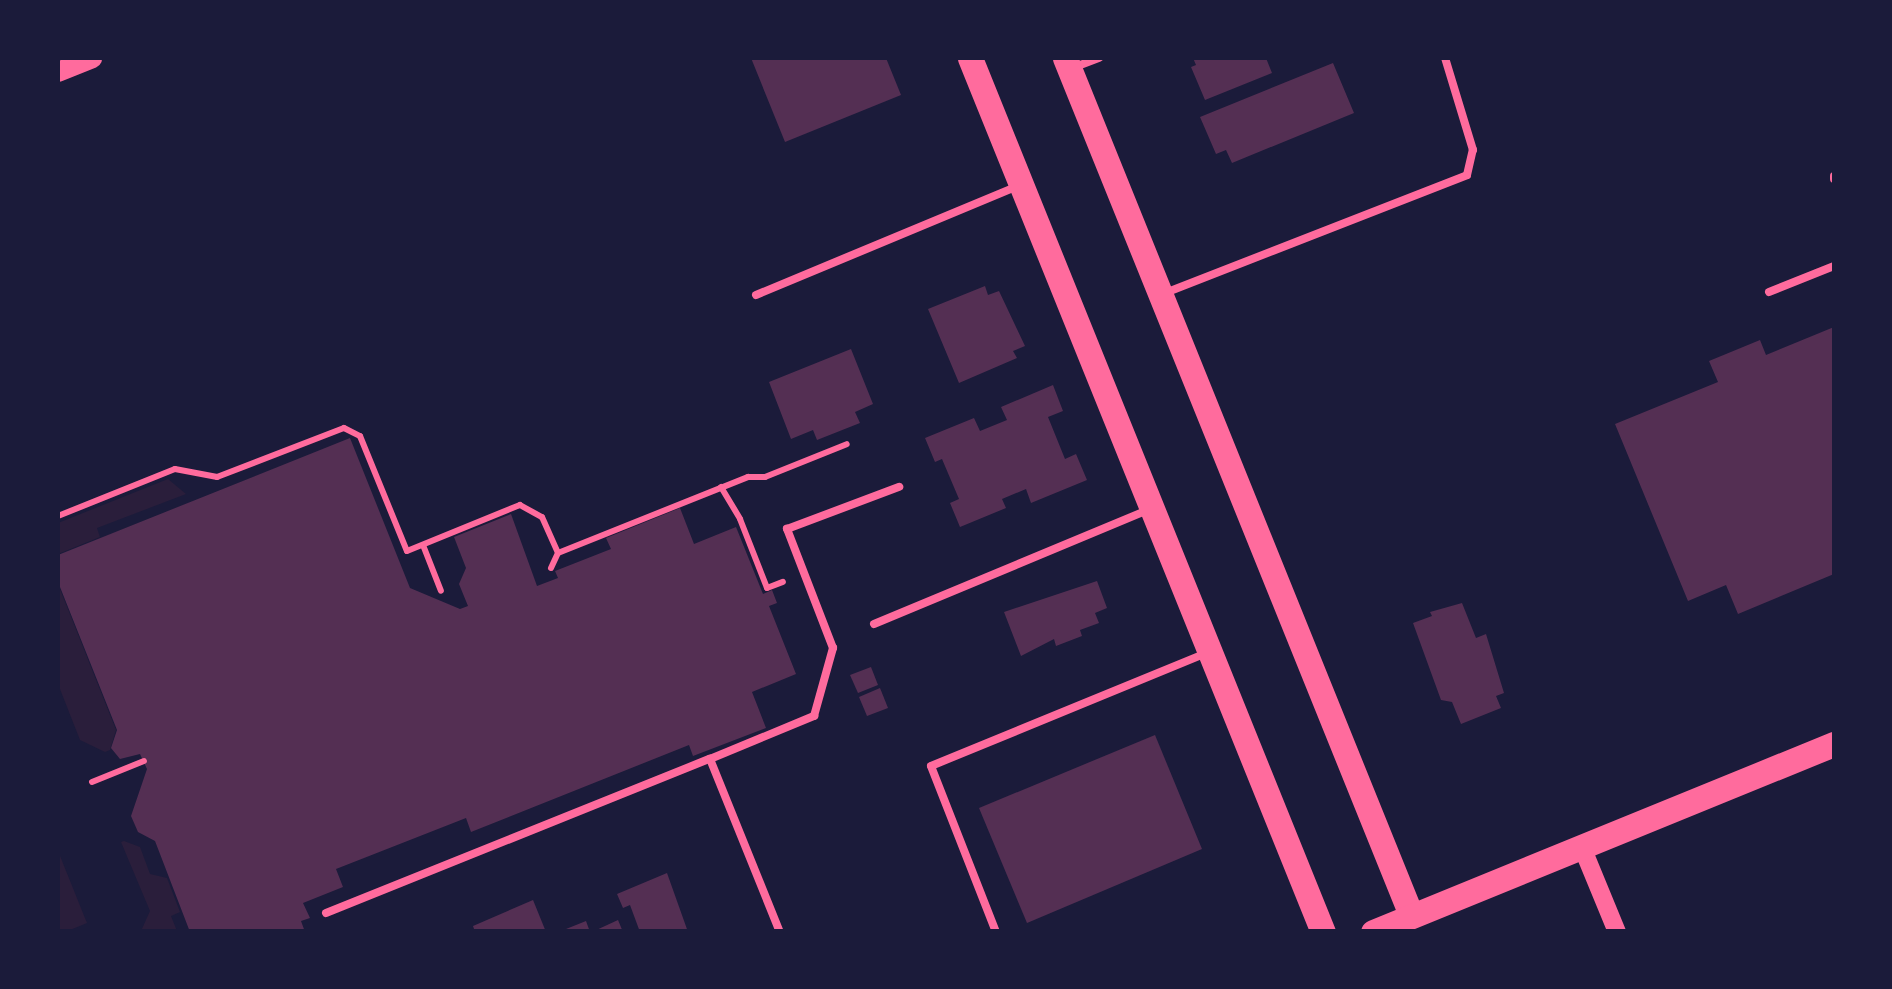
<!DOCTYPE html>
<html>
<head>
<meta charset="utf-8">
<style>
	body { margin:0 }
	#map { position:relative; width:1892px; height:989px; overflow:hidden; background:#1b1b3a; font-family:Jost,sans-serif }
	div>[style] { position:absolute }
	.green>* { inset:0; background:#2a1e3b }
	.building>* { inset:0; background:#542f53 }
	.path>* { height:6px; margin:-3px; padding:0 3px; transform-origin:3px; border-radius:3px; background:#ff6b9d }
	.service>* { height:8px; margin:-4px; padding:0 4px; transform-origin:4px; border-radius:4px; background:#ff6b9d }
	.tertiary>* { height:18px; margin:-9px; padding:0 9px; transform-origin:9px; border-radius:9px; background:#ff6b9d }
	.secondary>* { height:20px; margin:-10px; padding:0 10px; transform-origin:10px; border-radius:10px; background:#ff6b9d }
	.primary>* { height:25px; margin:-12.5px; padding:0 12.5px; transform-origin:12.5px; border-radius:12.5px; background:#ff6b9d }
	span { translate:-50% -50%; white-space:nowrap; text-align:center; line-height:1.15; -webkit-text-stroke:8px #1b1b3a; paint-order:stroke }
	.frame { position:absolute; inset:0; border:60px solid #1b1b3a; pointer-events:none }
</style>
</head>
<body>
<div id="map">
	<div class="green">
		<div style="clip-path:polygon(168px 479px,186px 494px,97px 528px,100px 537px,58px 554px,58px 523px)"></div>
		<div style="clip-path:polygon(58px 584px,116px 730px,110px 750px,105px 752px,80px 740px,58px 684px)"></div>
		<div style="clip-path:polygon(124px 841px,140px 847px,150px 874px,167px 878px,180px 912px,171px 916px,177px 931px,141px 931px,150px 911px,121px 842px)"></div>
		<div style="clip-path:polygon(58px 851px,87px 923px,70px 930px,60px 930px,58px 924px)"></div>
	</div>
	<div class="building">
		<div style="clip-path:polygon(751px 58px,886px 58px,901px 95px,785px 142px)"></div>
		<div style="clip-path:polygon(1193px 58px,1266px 58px,1272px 73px,1205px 100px,1191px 67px,1196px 65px)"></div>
		<div style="clip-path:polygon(1333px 63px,1354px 113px,1232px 163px,1226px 150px,1216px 154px,1200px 117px)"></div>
		<div style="clip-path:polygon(985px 286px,988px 295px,999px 291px,1025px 346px,1013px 351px,1017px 358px,959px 383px,928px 309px)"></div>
		<div style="clip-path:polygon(1834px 327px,1834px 574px,1738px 614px,1726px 585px,1688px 601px,1615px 424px,1718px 382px,1709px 361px,1760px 340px,1766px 355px)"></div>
		<div style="clip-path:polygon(851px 349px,873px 404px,855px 412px,860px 423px,817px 440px,813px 430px,791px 439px,769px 382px)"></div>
		<div style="clip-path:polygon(1053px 385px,1063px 411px,1048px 417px,1065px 459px,1076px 454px,1087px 480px,1031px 503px,1026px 489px,1002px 499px,1006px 508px,960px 527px,950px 503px,959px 499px,942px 459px,935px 462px,925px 438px,974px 418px,980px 431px,1007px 420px,1001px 407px)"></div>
		<div style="clip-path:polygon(350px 438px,410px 588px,460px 609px,468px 606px,459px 584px,466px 568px,454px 537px,511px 514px,537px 586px,558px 578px,555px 571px,611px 549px,606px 538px,680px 508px,694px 544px,736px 527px,763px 594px,772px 590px,777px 603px,769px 606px,796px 674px,752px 692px,766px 728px,693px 756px,689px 745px,471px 832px,466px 818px,336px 869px,343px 887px,303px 903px,310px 918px,301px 921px,305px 932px,190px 932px,155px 841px,138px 832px,131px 816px,147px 769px,140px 754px,120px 759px,111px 748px,117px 730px,58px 582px,58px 555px)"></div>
		<div style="clip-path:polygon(1097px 581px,1107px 608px,1095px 613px,1099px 623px,1080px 630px,1082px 636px,1056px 646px,1054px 639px,1021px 656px,1004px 612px)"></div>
		<div style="clip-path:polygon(1462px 603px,1476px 638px,1486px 634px,1504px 693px,1496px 696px,1501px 708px,1461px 724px,1452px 702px,1441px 700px,1413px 623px,1432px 616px,1430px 612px)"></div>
		<div style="clip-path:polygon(871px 667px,878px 685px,858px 693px,850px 675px)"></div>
		<div style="clip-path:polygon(880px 688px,888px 708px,867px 716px,859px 697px)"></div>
		<div style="clip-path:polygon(1155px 735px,1202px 849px,1027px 923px,979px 808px)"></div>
		<div style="clip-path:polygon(667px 873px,688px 932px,640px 932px,630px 905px,623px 908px,617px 894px)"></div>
		<div style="clip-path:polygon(533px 900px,546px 932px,475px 932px,473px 926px)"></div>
		<div style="clip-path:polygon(618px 920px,623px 932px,592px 932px)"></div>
		<div style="clip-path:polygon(586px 921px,590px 932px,561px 932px,561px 931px)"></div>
	</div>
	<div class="path">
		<div style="left:721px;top:487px;width:37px;rotate:59deg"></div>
		<div style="left:740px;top:519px;width:74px;rotate:68.6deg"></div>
		<div style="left:767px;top:588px;width:17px;rotate:-21deg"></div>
		<div style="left:58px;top:516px;width:126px;rotate:-21.9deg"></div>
		<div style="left:175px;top:469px;width:43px;rotate:10.8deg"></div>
		<div style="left:217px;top:477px;width:136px;rotate:-21.1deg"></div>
		<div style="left:344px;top:428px;width:18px;rotate:27deg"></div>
		<div style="left:360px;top:436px;width:124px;rotate:67.8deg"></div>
		<div style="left:407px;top:551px;width:122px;rotate:-22.2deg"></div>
		<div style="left:520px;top:505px;width:25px;rotate:29deg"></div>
		<div style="left:542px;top:517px;width:39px;rotate:66deg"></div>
		<div style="left:558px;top:553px;width:205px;rotate:-21.8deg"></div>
		<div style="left:748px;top:477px;width:17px"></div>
		<div style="left:765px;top:477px;width:88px;rotate:-21.9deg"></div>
		<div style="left:423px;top:545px;width:49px;rotate:68.6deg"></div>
		<div style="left:551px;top:568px;width:17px;rotate:-65deg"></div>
		<div style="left:92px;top:782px;width:56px;rotate:-22deg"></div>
	</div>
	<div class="service">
		<div style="left:1075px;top:67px;width:26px;rotate:-21deg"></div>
		<div style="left:1834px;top:176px;width:3px;rotate:90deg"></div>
		<div style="left:1769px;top:292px;width:70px;rotate:-21.8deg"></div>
		<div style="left:1165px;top:293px;width:324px;rotate:-21.3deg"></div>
		<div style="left:1467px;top:175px;width:26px;rotate:-77deg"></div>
		<div style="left:1473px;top:150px;width:96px;rotate:-106.9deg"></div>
		<div style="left:756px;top:295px;width:284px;rotate:-22.6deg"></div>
		<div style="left:874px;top:624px;width:297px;rotate:-22.6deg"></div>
		<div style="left:710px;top:759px;width:113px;rotate:-22.5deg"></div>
		<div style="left:814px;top:716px;width:71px;rotate:-74.4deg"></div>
		<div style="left:833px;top:648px;width:128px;rotate:-111.1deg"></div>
		<div style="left:787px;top:529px;width:120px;rotate:-20.6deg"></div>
		<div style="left:326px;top:913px;width:414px;rotate:-21.9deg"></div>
		<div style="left:710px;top:759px;width:187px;rotate:68deg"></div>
		<div style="left:996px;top:932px;width:178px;rotate:-111.4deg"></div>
		<div style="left:931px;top:766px;width:298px;rotate:-22.3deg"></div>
	</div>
	<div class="tertiary">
		<div style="left:1582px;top:847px;width:92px;rotate:67.6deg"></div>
	</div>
	<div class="secondary">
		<div style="left:58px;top:72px;width:37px;rotate:-22deg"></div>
	</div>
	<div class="primary">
		<div style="left:970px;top:58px;width:943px;rotate:68.01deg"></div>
		<div style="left:1065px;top:58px;width:924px;rotate:68.01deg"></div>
		<div style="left:1373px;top:932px;width:498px;rotate:-22.2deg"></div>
	</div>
	<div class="frame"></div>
</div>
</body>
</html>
